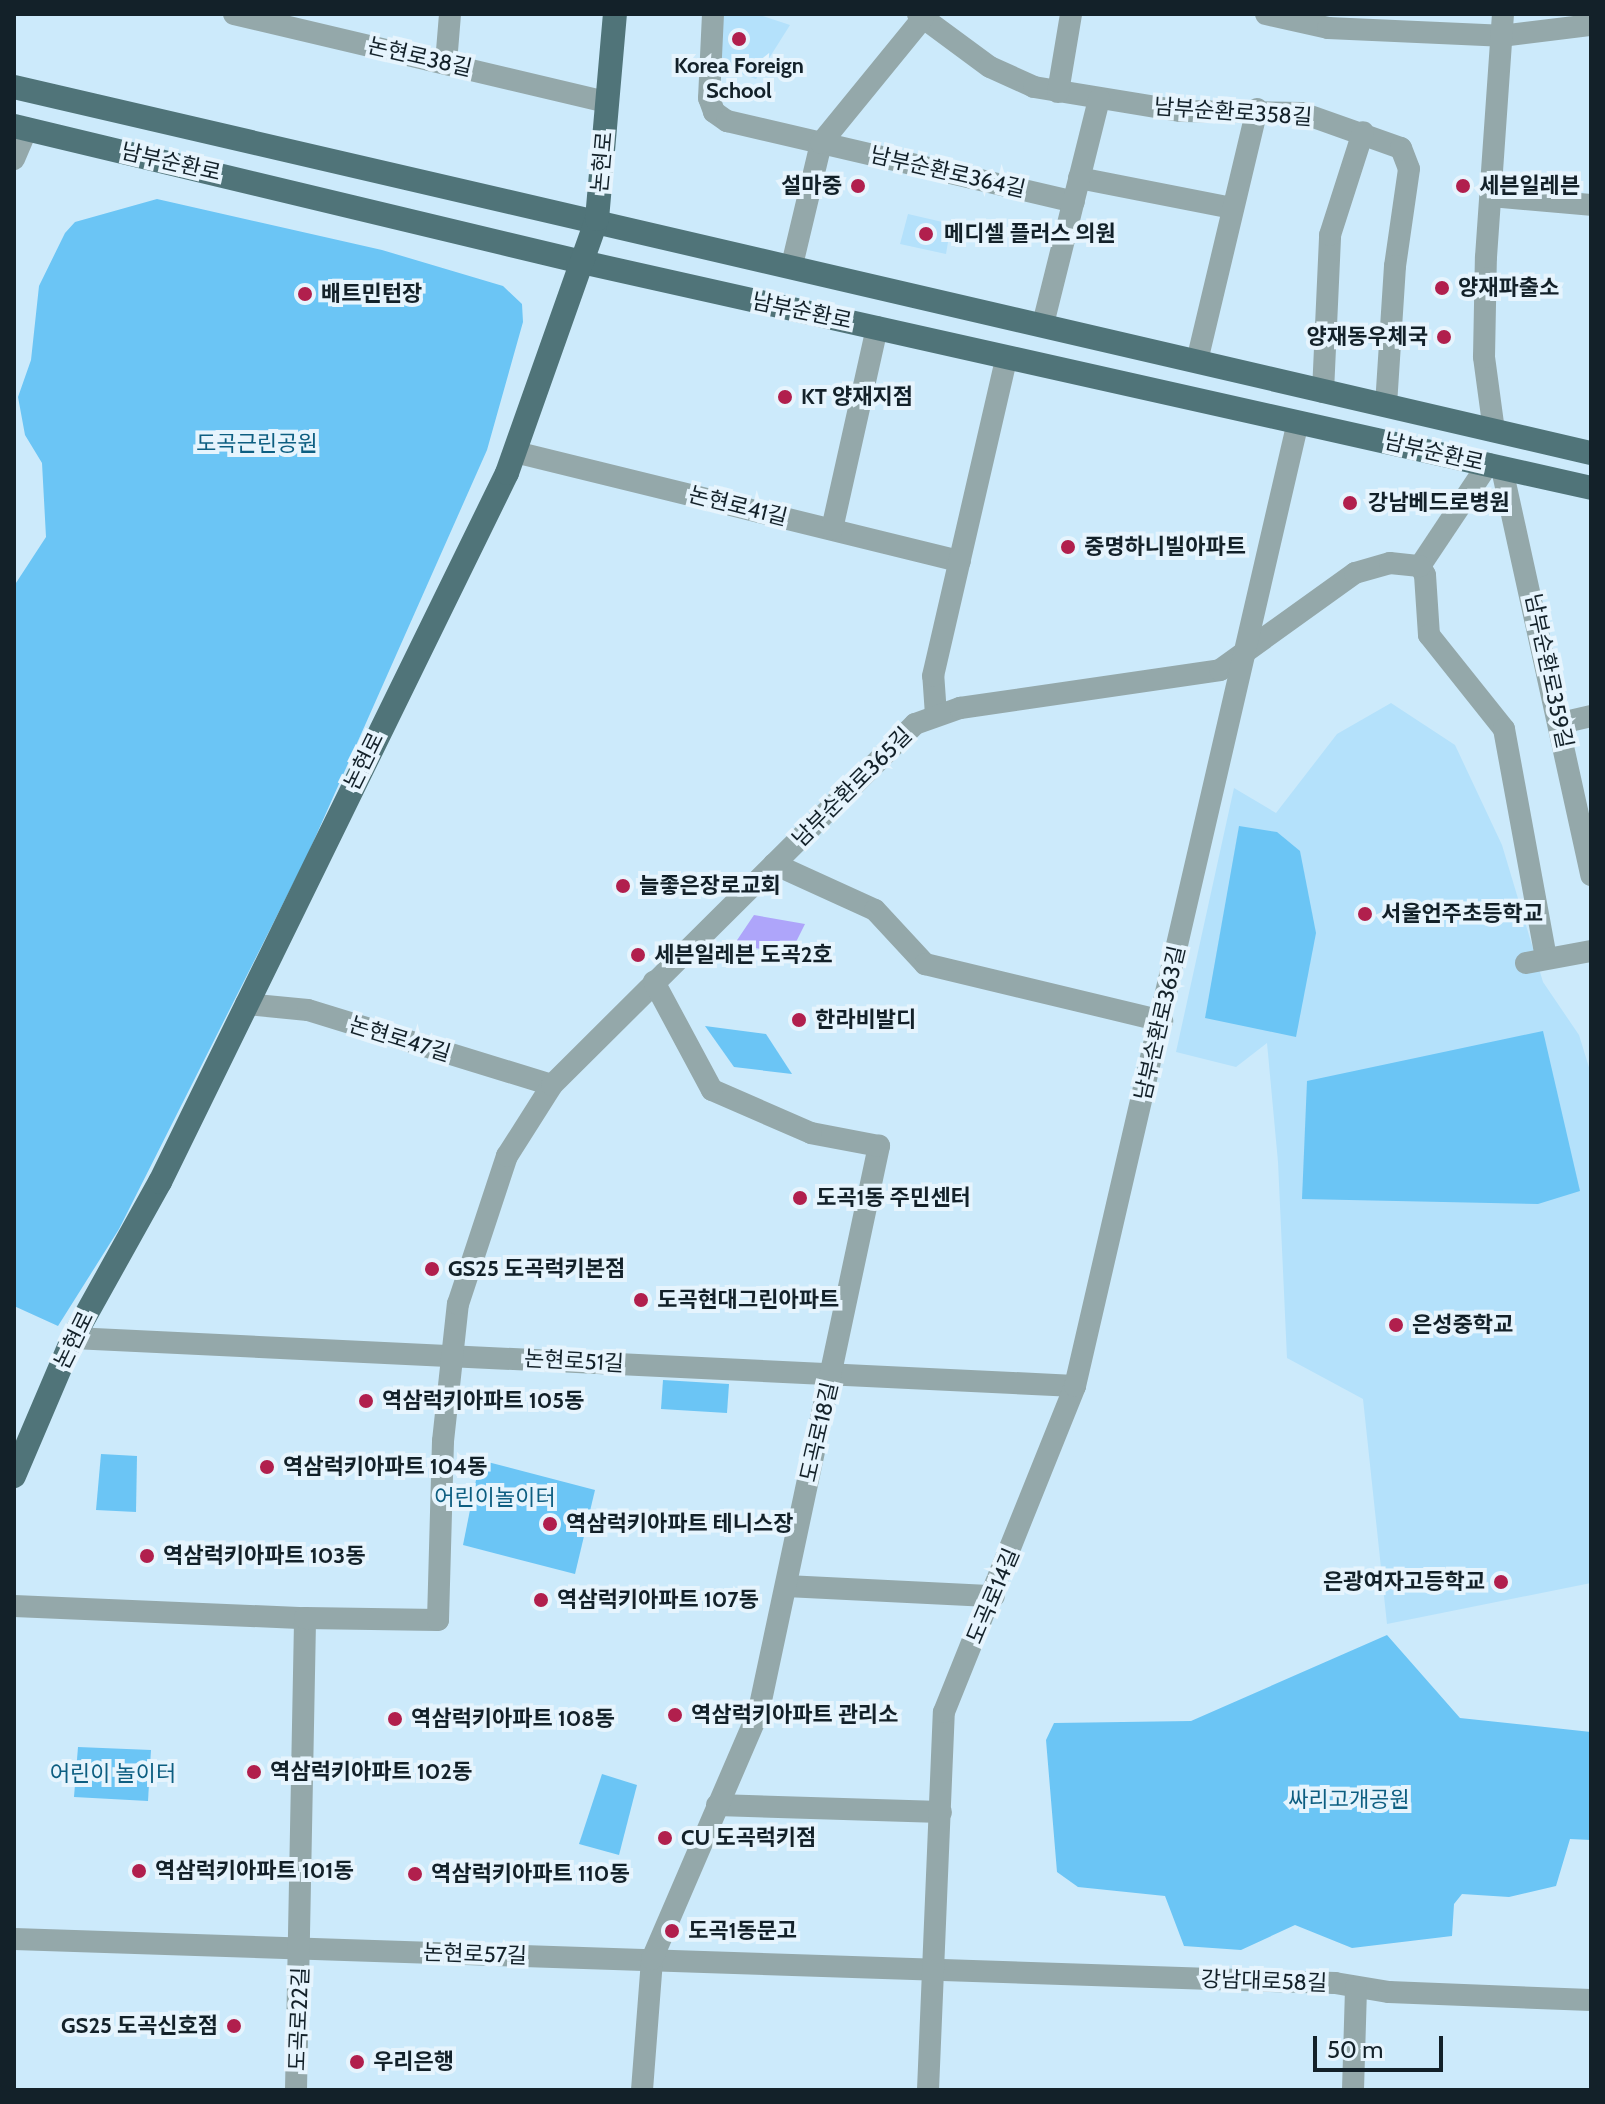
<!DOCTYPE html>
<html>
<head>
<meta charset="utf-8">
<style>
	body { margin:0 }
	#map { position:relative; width:1605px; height:2104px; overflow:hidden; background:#cceafb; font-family:Cabin,"Noto Sans KR",sans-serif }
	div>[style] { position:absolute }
	.built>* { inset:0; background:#b4e1fb }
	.green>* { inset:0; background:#6bc5f5 }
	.water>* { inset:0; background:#aea5fa }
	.minor>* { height:22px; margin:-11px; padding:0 11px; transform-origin:11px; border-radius:11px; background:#94a8aa }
	.major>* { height:24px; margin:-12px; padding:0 12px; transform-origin:12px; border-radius:12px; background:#507479 }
	.dots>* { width:22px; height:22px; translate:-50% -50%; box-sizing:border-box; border:4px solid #e6f4fd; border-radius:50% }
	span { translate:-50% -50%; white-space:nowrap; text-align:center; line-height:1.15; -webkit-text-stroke:8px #e6f4fd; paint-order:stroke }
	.street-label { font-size:22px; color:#132129 }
	.poi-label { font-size:22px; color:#132129; font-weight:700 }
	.right { translate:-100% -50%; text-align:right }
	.left { translate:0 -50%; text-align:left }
	.park-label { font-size:22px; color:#0d5e81 }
	.frame { position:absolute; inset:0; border:16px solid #132129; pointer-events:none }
	.scale { position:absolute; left:1313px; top:2036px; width:130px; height:36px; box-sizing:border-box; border:4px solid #132129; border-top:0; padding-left:10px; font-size:24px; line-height:28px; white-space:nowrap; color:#132129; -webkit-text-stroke:6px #e6f4fd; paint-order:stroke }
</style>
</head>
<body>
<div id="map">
	<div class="built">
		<div style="clip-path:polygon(723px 14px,757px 14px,790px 25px,756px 79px,721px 67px)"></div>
		<div style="clip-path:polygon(908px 214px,951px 224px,946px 254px,900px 244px)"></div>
		<div style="clip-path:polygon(1391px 703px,1455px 745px,1502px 845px,1543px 982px,1579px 1035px,1591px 1074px,1591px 1583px,1387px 1624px,1363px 1399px,1287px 1358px,1278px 1162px,1267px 1043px,1236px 1067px,1176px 1052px,1234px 788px,1276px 813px,1337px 734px)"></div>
	</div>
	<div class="green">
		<div style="clip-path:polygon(157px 199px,382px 250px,503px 286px,522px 304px,523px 322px,487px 450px,307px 856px,119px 1229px,58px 1326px,14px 1306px,14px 586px,46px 537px,42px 463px,25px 435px,18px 397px,31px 360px,39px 286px,65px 233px,75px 222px)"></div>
		<div style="clip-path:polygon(1239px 826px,1277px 832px,1300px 851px,1316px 933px,1296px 1037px,1205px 1018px)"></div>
		<div style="clip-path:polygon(705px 1026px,766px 1034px,792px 1074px,734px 1067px)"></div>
		<div style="clip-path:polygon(1543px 1031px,1580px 1191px,1538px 1204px,1302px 1199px,1307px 1081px)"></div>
		<div style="clip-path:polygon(663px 1380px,729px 1384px,727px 1413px,661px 1409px)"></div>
		<div style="clip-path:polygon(101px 1454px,137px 1456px,136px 1512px,96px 1510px)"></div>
		<div style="clip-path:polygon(480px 1460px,595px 1490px,575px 1574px,463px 1545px)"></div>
		<div style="clip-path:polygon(1387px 1635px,1460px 1718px,1591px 1732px,1591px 1840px,1570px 1839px,1556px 1886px,1509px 1897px,1462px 1894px,1454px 1904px,1452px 1936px,1352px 1948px,1295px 1925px,1241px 1950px,1184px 1946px,1165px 1896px,1078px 1887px,1057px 1872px,1046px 1740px,1054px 1723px,1191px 1721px)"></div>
		<div style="clip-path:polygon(78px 1747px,151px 1750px,148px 1801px,74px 1797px)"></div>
		<div style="clip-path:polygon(602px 1774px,637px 1785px,619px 1855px,579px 1844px)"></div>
	</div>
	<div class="water">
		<div style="clip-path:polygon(754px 915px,805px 924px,790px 954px,743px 946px,723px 961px)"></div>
	</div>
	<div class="minor">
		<div style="left:234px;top:14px;width:382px;rotate:13.3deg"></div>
		<div style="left:713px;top:14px;width:84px;rotate:92.7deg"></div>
		<div style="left:709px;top:98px;width:15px;rotate:70deg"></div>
		<div style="left:714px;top:112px;width:16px;rotate:35deg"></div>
		<div style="left:727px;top:121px;width:356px;rotate:13.1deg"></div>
		<div style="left:918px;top:14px;width:89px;rotate:36.4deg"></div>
		<div style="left:990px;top:67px;width:48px;rotate:24.4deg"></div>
		<div style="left:1034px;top:87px;width:149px;rotate:9.3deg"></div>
		<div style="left:1181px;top:111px;width:121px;rotate:0.9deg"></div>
		<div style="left:1302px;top:113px;width:105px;rotate:19.5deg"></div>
		<div style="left:1401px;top:148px;width:22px;rotate:69deg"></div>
		<div style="left:1409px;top:169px;width:98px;rotate:98.2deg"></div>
		<div style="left:1395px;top:266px;width:139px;rotate:93.7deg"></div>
		<div style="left:1266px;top:14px;width:64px;rotate:12.7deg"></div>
		<div style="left:1328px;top:28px;width:173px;rotate:2.6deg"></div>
		<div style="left:1501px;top:36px;width:91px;rotate:-7deg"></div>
		<div style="left:446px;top:63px;width:49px;rotate:-85.3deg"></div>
		<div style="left:1058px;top:92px;width:79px;rotate:-80.5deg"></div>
		<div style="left:14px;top:159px;width:33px;rotate:-67deg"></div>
		<div style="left:1079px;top:178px;width:156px;rotate:11.1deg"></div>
		<div style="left:1491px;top:196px;width:100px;rotate:5.1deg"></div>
		<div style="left:792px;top:265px;width:125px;rotate:-76.6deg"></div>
		<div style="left:821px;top:143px;width:161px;rotate:-50.8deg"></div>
		<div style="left:1043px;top:324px;width:232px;rotate:-76deg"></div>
		<div style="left:1197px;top:361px;width:259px;rotate:-76.6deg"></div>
		<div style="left:1323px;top:392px;width:157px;rotate:-87.4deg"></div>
		<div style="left:1330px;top:235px;width:108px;rotate:-72.2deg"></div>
		<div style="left:1494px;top:431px;width:75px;rotate:-97.7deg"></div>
		<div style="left:1484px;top:357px;width:100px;rotate:-88.9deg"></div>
		<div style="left:1486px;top:257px;width:244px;rotate:-86deg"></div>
		<div style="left:515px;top:452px;width:458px;rotate:13.8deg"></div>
		<div style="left:1502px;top:469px;width:416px;rotate:77.6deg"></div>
		<div style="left:832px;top:529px;width:207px;rotate:-77.4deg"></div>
		<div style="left:1420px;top:566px;width:10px;rotate:61deg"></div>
		<div style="left:1425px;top:575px;width:60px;rotate:86.2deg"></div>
		<div style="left:1429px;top:635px;width:120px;rotate:51.4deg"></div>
		<div style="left:1504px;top:729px;width:233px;rotate:79.6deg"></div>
		<div style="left:1420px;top:566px;width:123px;rotate:-56.3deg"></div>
		<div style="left:936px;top:715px;width:39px;rotate:-94deg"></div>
		<div style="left:933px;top:676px;width:325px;rotate:-77deg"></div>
		<div style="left:1561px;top:723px;width:31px;rotate:-13deg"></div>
		<div style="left:774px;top:864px;width:111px;rotate:24.5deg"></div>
		<div style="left:875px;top:910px;width:74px;rotate:47.2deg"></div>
		<div style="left:925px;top:964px;width:244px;rotate:13.5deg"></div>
		<div style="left:1526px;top:963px;width:66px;rotate:-10.5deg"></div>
		<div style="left:246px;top:1004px;width:62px;rotate:5.5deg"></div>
		<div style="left:308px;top:1010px;width:255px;rotate:17.1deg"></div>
		<div style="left:73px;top:1338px;width:1003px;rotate:2.74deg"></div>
		<div style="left:786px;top:1586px;width:208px;rotate:2.8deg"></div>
		<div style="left:14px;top:1606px;width:291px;rotate:2.4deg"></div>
		<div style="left:717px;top:1805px;width:224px;rotate:1.8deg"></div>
		<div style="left:14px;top:1939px;width:1322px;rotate:1.91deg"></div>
		<div style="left:1335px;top:1983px;width:55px;rotate:9.5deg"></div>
		<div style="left:1389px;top:1992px;width:202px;rotate:2.3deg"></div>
		<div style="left:296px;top:2090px;width:472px;rotate:-88.9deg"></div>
		<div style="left:305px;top:1618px;width:133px;rotate:0.9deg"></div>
		<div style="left:438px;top:1620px;width:179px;rotate:-88.4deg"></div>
		<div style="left:443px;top:1441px;width:138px;rotate:-83.8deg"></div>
		<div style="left:458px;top:1304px;width:156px;rotate:-71.7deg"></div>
		<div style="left:507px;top:1156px;width:84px;rotate:-57.6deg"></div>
		<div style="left:552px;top:1085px;width:512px;rotate:-44.84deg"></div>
		<div style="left:915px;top:724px;width:48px;rotate:-19.6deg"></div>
		<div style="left:960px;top:708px;width:263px;rotate:-8.3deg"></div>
		<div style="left:1220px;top:670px;width:166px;rotate:-35.7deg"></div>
		<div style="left:1355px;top:573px;width:36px;rotate:-16deg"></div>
		<div style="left:1390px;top:563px;width:30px;rotate:6deg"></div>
		<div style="left:642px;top:2090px;width:131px;rotate:-85.6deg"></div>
		<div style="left:652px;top:1959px;width:271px;rotate:-66.7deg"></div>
		<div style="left:759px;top:1710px;width:577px;rotate:-77.99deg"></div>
		<div style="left:879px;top:1146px;width:69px;rotate:-169.2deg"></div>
		<div style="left:811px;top:1133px;width:108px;rotate:-156.5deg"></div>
		<div style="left:712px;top:1090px;width:123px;rotate:-118.2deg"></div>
		<div style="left:928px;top:2090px;width:378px;rotate:-87.6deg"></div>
		<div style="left:944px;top:1712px;width:351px;rotate:-68.1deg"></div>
		<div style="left:1075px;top:1386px;width:989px;rotate:-76.98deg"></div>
		<div style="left:1353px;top:2090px;width:102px;rotate:-88.3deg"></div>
	</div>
	<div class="major">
		<div style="left:14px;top:87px;width:1619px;rotate:13.07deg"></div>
		<div style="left:14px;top:126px;width:584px;rotate:13.47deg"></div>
		<div style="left:582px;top:262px;width:1034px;rotate:12.62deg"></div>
		<div style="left:14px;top:1476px;width:150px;rotate:-66.9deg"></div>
		<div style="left:73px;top:1338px;width:179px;rotate:-60.9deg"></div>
		<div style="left:160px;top:1182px;width:789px;rotate:-63.92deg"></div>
		<div style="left:507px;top:473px;width:269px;rotate:-70.5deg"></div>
		<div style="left:597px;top:219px;width:206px;rotate:-85deg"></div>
	</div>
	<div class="dots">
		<div style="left:739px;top:39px;background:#b11f4d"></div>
		<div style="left:858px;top:186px;background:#b11f4d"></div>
		<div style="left:1463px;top:186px;background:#b11f4d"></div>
		<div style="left:926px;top:234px;background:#b11f4d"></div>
		<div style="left:1442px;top:288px;background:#b11f4d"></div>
		<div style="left:305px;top:294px;background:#b11f4d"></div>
		<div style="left:1444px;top:337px;background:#b11f4d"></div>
		<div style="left:785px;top:397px;background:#b11f4d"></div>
		<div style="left:1350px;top:503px;background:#b11f4d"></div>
		<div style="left:1068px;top:547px;background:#b11f4d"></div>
		<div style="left:623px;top:886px;background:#b11f4d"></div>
		<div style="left:1365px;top:914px;background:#b11f4d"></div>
		<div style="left:638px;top:955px;background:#b11f4d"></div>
		<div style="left:799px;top:1020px;background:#b11f4d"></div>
		<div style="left:800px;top:1198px;background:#b11f4d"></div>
		<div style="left:432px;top:1269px;background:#b11f4d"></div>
		<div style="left:641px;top:1300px;background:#b11f4d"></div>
		<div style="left:1396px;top:1325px;background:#b11f4d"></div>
		<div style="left:366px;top:1401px;background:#b11f4d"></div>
		<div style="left:267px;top:1467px;background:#b11f4d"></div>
		<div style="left:550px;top:1524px;background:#b11f4d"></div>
		<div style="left:147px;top:1556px;background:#b11f4d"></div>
		<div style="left:1501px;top:1582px;background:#b11f4d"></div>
		<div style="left:541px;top:1600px;background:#b11f4d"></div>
		<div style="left:675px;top:1715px;background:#b11f4d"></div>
		<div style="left:395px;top:1719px;background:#b11f4d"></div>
		<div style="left:254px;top:1772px;background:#b11f4d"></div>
		<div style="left:665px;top:1838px;background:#b11f4d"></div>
		<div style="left:139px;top:1871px;background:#b11f4d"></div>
		<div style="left:415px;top:1874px;background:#b11f4d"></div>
		<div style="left:672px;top:1931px;background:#b11f4d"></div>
		<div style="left:234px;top:2026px;background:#b11f4d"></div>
		<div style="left:357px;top:2062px;background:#b11f4d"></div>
	</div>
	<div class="street-label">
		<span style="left:420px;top:57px;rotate:13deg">논현로38길</span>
		<span style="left:1233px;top:112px;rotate:4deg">남부순환로358길</span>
		<span style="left:171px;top:162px;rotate:13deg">남부순환로</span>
		<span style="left:602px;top:162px;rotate:-85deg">논현로</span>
		<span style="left:948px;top:172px;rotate:13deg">남부순환로364길</span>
		<span style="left:802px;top:311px;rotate:12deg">남부순환로</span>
		<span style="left:1434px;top:452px;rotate:13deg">남부순환로</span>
		<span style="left:738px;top:506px;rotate:14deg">논현로41길</span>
		<span style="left:1549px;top:671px;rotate:78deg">남부순환로359길</span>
		<span style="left:364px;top:761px;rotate:-64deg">논현로</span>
		<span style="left:852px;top:787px;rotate:-45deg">남부순환로365길</span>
		<span style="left:1160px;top:1023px;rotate:-77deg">남부순환로363길</span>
		<span style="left:400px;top:1039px;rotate:17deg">논현로47길</span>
		<span style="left:74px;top:1340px;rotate:-64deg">논현로</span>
		<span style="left:574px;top:1361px;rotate:3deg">논현로51길</span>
		<span style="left:819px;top:1432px;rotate:-77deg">도곡로18길</span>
		<span style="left:993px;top:1596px;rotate:-67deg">도곡로14길</span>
		<span style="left:475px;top:1954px;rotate:2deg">논현로57길</span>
		<span style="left:1264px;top:1981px;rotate:2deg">강남대로58길</span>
		<span style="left:299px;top:2019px;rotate:-88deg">도곡로22길</span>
	</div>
	<div class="poi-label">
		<span style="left:739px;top:78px">Korea Foreign<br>School</span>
		<span class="right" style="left:842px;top:186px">설마중</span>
		<span class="left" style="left:1479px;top:186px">세븐일레븐</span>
		<span class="left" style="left:944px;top:234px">메디셀 플러스 의원</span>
		<span class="left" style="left:1458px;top:288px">양재파출소</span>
		<span class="left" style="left:321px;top:294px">배트민턴장</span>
		<span class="right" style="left:1428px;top:337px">양재동우체국</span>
		<span class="left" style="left:801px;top:397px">KT 양재지점</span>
		<span class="left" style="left:1368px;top:503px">강남베드로병원</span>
		<span class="left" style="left:1084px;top:547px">중명하니빌아파트</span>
		<span class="left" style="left:639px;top:886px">늘좋은장로교회</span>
		<span class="left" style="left:1381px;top:914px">서울언주초등학교</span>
		<span class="left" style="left:654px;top:955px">세븐일레븐 도곡2호</span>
		<span class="left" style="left:815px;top:1020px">한라비발디</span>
		<span class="left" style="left:816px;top:1198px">도곡1동 주민센터</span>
		<span class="left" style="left:448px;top:1269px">GS25 도곡럭키본점</span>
		<span class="left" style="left:657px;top:1300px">도곡현대그린아파트</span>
		<span class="left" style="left:1412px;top:1325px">은성중학교</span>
		<span class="left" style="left:382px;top:1401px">역삼럭키아파트 105동</span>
		<span class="left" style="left:283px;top:1467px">역삼럭키아파트 104동</span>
		<span class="left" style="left:566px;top:1524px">역삼럭키아파트 테니스장</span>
		<span class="left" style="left:163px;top:1556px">역삼럭키아파트 103동</span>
		<span class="right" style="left:1485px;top:1582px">은광여자고등학교</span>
		<span class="left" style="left:557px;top:1600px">역삼럭키아파트 107동</span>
		<span class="left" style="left:691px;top:1715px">역삼럭키아파트 관리소</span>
		<span class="left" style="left:411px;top:1719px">역삼럭키아파트 108동</span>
		<span class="left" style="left:270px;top:1772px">역삼럭키아파트 102동</span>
		<span class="left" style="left:681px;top:1838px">CU 도곡럭키점</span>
		<span class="left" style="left:155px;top:1871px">역삼럭키아파트 101동</span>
		<span class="left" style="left:431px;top:1874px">역삼럭키아파트 110동</span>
		<span class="left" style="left:688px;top:1931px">도곡1동문고</span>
		<span class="right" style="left:218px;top:2026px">GS25 도곡신호점</span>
		<span class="left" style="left:373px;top:2062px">우리은행</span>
	</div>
	<div class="park-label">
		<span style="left:257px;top:444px">도곡근린공원</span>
		<span style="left:495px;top:1498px">어린이놀이터</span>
		<span style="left:113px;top:1774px">어린이 놀이터</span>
		<span style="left:1349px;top:1800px">싸리고개공원</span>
	</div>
	<div class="frame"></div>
	<div class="scale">50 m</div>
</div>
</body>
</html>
